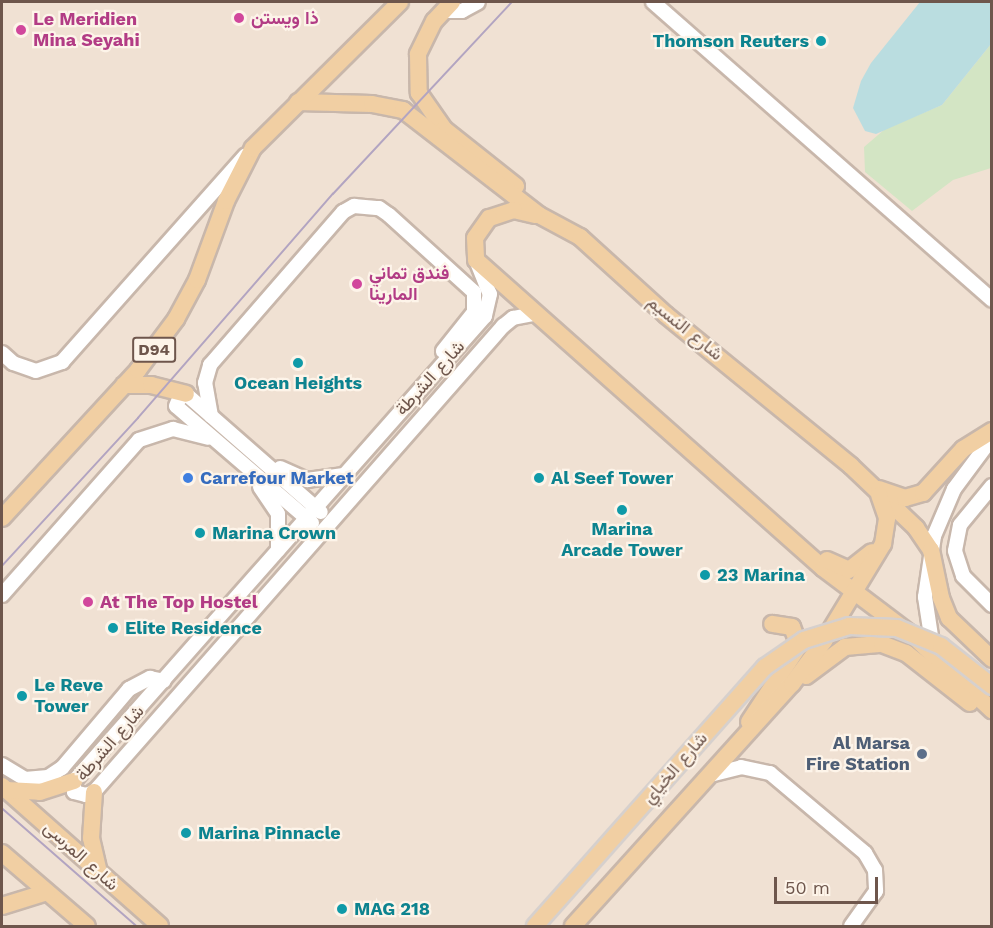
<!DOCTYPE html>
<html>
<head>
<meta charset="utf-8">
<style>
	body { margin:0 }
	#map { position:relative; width:993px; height:928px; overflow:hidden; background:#f9efe3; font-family:"Work Sans",Vazirmatn,sans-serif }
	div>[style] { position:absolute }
	.residential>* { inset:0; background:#f0e1d3 }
	.green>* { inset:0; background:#d3e5c4 }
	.water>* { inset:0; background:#badde0 }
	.roads { filter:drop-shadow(2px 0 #c8b7ab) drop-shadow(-2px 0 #c8b7ab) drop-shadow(0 2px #c8b7ab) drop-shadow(0 -2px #c8b7ab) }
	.minor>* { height:14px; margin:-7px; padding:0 7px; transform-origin:7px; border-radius:7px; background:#fff }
	.major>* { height:16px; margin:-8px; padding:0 8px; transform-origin:8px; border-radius:8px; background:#f1cfa3 }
	.tram>* { height:1.5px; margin:-0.75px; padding:0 0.75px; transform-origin:0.75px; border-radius:0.75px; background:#b2a4c1 }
	.bridges { filter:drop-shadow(2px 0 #d6d0cd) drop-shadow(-2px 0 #d6d0cd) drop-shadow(0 2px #d6d0cd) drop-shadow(0 -2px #d6d0cd) }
	.major-bridge>* { height:16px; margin:-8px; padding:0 8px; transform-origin:8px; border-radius:8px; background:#f1cfa3 }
	.dots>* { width:16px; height:16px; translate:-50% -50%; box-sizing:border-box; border:3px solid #fdf4e9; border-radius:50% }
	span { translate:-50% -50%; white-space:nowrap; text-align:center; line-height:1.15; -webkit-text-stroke:4.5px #fdf4e9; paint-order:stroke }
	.shield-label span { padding:2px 4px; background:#fdf4e9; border:2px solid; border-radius:4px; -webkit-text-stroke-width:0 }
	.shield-label { font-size:16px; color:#6e564c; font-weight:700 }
	.hotel-label { font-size:18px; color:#b23c85; font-weight:700 }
	.left { translate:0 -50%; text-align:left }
	.culture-label { font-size:18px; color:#0d838f; font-weight:700 }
	.right { translate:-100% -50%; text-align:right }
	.street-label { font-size:18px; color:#6e564c }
	.shop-label { font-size:18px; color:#366cbe; font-weight:700 }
	.service-label { font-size:18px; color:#4e5e75; font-weight:700 }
	.frame { position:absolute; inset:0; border:3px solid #6e564c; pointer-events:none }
	.scale { position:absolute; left:774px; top:877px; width:104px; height:27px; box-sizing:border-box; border:3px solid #6e564c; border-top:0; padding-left:8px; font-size:18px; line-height:21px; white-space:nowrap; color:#6e564c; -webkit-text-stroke:4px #fdf4e9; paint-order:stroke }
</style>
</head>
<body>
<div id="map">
	<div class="residential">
		<div style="clip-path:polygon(2px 2px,991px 2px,991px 926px,2px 926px)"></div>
	</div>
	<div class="green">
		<div style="clip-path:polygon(991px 44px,991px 168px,953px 180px,912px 211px,865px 172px,864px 147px,885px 129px,942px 105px)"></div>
	</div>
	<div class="water">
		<div style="clip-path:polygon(920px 2px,991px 2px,991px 44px,942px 105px,876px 134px,865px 131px,853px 108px,861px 81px,871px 63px)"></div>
	</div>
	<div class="roads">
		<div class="minor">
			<div style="left:653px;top:2px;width:451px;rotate:41.3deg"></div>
			<div style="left:443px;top:11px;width:19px"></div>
			<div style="left:462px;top:11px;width:18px;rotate:-29deg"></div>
			<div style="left:476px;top:260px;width:37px;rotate:68deg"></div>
			<div style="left:490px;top:294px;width:23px;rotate:103deg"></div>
			<div style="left:485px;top:316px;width:621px;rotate:131.47deg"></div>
			<div style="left:74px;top:781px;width:11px;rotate:90deg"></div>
			<div style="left:74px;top:792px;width:12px;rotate:14deg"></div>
			<div style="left:86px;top:795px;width:9px;rotate:-21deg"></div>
			<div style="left:94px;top:792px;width:620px;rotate:-48.73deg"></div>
			<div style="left:503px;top:326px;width:13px;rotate:-39deg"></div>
			<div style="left:513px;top:318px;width:20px;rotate:-11deg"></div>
			<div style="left:2px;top:353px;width:15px;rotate:42deg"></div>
			<div style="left:13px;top:363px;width:24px;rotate:19deg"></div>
			<div style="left:36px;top:371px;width:28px;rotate:-19deg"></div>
			<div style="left:62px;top:362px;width:276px;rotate:-48.4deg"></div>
			<div style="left:211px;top:416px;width:34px;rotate:-100deg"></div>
			<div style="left:205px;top:383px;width:19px;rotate:-74deg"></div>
			<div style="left:210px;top:365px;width:203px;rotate:-49deg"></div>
			<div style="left:343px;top:212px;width:13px;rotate:-29deg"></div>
			<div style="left:354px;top:206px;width:25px;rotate:5deg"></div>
			<div style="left:379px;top:208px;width:12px;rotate:35deg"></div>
			<div style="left:389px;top:215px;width:115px;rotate:42.2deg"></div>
			<div style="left:474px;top:292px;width:20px;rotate:90deg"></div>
			<div style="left:474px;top:312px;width:50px;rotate:128.5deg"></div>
			<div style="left:280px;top:468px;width:30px;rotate:24deg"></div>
			<div style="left:307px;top:480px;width:37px;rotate:-8deg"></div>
			<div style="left:992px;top:486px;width:50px;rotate:129.4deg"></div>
			<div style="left:960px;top:525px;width:26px;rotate:101deg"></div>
			<div style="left:955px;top:551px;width:26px;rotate:72deg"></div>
			<div style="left:963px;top:576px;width:41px;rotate:45deg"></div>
			<div style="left:260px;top:487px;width:32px;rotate:56deg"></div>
			<div style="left:278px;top:514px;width:36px;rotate:90deg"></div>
			<div style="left:312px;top:523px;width:179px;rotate:-139.3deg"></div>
			<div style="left:176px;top:406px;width:8px;rotate:-67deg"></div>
			<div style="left:179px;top:399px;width:9px;rotate:-36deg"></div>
			<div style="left:186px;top:394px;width:179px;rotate:41.2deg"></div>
			<div style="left:2px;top:595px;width:207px;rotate:-48.5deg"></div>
			<div style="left:139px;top:440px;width:36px;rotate:-18deg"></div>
			<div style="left:173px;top:429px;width:36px;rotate:14deg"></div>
			<div style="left:933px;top:649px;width:53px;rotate:-98.7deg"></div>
			<div style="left:925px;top:597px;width:62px;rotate:-81.6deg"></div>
			<div style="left:934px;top:536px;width:51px;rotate:-66.9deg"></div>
			<div style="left:954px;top:489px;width:64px;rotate:-53.3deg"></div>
			<div style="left:2px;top:765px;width:27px;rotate:31deg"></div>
			<div style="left:25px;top:779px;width:23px;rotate:-5deg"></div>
			<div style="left:48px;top:777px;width:17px;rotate:-33deg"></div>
			<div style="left:62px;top:768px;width:104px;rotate:-49.7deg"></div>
			<div style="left:129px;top:689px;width:24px;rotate:-28deg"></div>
			<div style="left:150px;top:678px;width:14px;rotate:12deg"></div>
			<div style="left:710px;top:775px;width:32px;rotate:-14deg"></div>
			<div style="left:741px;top:767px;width:30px;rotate:12deg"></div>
			<div style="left:770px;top:773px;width:124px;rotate:40.1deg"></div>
			<div style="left:865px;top:853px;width:20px;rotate:60deg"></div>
			<div style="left:875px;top:870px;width:21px;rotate:87deg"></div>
			<div style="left:876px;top:891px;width:43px;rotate:125.5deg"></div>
		</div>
		<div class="major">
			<div style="left:452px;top:2px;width:26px;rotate:133deg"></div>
			<div style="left:434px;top:21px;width:37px;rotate:116deg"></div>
			<div style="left:418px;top:54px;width:39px;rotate:89deg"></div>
			<div style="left:419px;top:93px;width:44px;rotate:55.2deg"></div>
			<div style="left:444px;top:129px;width:92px;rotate:38.4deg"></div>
			<div style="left:298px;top:102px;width:74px;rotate:1.5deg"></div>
			<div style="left:372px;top:104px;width:32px;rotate:11deg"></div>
			<div style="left:403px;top:110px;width:172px;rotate:37.7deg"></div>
			<div style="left:539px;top:215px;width:47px;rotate:28.2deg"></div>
			<div style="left:580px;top:237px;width:116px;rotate:42.2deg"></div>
			<div style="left:666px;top:315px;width:239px;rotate:39.2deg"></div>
			<div style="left:851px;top:466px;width:90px;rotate:43.6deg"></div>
			<div style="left:916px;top:528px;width:27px;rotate:56deg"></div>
			<div style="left:931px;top:550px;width:49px;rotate:78.2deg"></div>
			<div style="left:941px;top:598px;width:22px;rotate:68deg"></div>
			<div style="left:949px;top:618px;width:59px;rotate:43.6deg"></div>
			<div style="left:535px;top:215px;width:22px;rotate:-167deg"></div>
			<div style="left:514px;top:210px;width:26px;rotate:162deg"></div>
			<div style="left:489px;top:218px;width:24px;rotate:125deg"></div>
			<div style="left:475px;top:238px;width:22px;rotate:87deg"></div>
			<div style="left:476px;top:260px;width:464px;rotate:41.6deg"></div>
			<div style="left:823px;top:568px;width:111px;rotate:37deg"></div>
			<div style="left:912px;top:635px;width:110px;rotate:43.2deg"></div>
			<div style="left:124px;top:385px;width:27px"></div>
			<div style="left:151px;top:385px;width:36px;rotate:14deg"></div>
			<div style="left:879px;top:489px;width:28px;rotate:19deg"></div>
			<div style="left:905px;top:498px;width:19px;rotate:-16deg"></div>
			<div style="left:923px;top:493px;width:59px;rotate:-47.7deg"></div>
			<div style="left:963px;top:449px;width:34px;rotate:-32deg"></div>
			<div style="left:2px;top:518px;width:201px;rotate:-47.4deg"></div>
			<div style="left:138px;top:370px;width:64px;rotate:-53.3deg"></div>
			<div style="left:176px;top:319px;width:44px;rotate:-61.7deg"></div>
			<div style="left:197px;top:280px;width:84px;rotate:-69.8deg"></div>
			<div style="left:226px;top:201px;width:59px;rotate:-63deg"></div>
			<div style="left:253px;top:148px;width:207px;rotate:-44.8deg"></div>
			<div style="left:827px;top:560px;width:24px;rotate:24deg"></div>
			<div style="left:849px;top:570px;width:29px;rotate:-38deg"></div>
			<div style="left:806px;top:676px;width:49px;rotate:-36.6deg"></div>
			<div style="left:845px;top:647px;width:37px;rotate:-5deg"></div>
			<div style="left:882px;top:644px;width:26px;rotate:21deg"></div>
			<div style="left:906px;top:653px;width:81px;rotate:38deg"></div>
			<div style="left:749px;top:722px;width:91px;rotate:-56.7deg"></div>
			<div style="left:799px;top:646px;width:20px;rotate:-110deg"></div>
			<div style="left:792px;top:627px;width:20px;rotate:-171deg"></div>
			<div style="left:2px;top:786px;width:211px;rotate:41.5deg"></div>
			<div style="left:6px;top:790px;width:34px;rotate:3deg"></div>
			<div style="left:40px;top:792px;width:36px;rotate:-18deg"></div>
			<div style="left:94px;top:792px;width:46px;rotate:93.7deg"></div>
			<div style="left:91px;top:838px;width:35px;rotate:77deg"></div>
			<div style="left:2px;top:853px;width:112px;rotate:40.7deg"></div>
			<div style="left:2px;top:906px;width:47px;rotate:-17.3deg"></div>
			<div style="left:573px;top:926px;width:326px;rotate:-47.9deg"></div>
			<div style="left:792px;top:684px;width:54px;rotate:-53.3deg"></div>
			<div style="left:824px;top:641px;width:114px;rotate:-58.7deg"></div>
			<div style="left:883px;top:544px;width:26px;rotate:-81deg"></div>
			<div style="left:887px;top:518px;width:24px;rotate:-109deg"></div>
		</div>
	</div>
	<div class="tram">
		<div style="left:2px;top:566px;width:201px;rotate:-47.4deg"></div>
		<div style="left:138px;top:418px;width:297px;rotate:-49deg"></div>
		<div style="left:333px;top:194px;width:262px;rotate:-47deg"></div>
		<div style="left:2px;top:808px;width:179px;rotate:41.2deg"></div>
	</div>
	<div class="bridges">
		<div class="major-bridge">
			<div style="left:535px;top:926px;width:346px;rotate:-48.4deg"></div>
			<div style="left:765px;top:667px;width:47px;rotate:-34.7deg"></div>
			<div style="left:804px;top:640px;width:47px;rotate:-17.3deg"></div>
			<div style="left:849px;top:626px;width:48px;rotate:2.4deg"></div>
			<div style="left:897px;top:628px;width:48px;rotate:22.2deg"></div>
			<div style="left:941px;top:646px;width:65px;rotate:38.1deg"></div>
		</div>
	</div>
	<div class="dots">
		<div style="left:239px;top:18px;background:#d1479c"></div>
		<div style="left:21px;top:30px;background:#d1479c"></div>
		<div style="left:821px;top:41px;background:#0f9aa8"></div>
		<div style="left:357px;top:284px;background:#d1479c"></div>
		<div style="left:298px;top:363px;background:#0f9aa8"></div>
		<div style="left:188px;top:478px;background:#3f7fe0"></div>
		<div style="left:539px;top:478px;background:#0f9aa8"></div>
		<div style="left:622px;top:510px;background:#0f9aa8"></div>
		<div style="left:200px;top:533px;background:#0f9aa8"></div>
		<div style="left:705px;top:575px;background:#0f9aa8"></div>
		<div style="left:88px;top:602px;background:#d1479c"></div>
		<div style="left:113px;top:628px;background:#0f9aa8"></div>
		<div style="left:22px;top:696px;background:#0f9aa8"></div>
		<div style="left:922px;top:754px;background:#5c6f8a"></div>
		<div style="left:186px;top:833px;background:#0f9aa8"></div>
		<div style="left:342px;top:909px;background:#0f9aa8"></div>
	</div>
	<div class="shield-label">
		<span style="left:154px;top:350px">D94</span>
	</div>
	<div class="hotel-label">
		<span class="left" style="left:251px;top:18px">ذا ويستن</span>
		<span class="left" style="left:33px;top:30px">Le Meridien<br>Mina Seyahi</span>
		<span class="left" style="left:369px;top:284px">فندق تماني<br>المارينا</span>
		<span class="left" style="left:100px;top:602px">At The Top Hostel</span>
	</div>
	<div class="culture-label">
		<span class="right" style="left:809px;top:41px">Thomson Reuters</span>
		<span style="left:298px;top:383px">Ocean Heights</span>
		<span class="left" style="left:551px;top:478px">Al Seef Tower</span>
		<span style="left:622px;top:540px">Marina<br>Arcade Tower</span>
		<span class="left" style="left:212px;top:533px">Marina Crown</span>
		<span class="left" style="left:717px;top:575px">23 Marina</span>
		<span class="left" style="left:125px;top:628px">Elite Residence</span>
		<span class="left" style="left:34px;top:696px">Le Reve<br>Tower</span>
		<span class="left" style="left:198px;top:833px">Marina Pinnacle</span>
		<span class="left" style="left:354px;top:909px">MAG 218</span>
	</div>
	<div class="street-label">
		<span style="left:685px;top:328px;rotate:39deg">شارع النسيم</span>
		<span style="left:430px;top:378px;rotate:-48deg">شارع الشرطة</span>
		<span style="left:110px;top:743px;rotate:-49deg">شارع الشرطة</span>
		<span style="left:675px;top:768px;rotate:-49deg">شارع الخياي</span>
		<span style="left:81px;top:856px;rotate:42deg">شارع المرسى</span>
	</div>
	<div class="shop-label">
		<span class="left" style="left:200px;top:478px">Carrefour Market</span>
	</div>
	<div class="service-label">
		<span class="right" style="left:910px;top:754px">Al Marsa<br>Fire Station</span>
	</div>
	<div class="frame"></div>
	<div class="scale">50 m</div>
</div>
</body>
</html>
